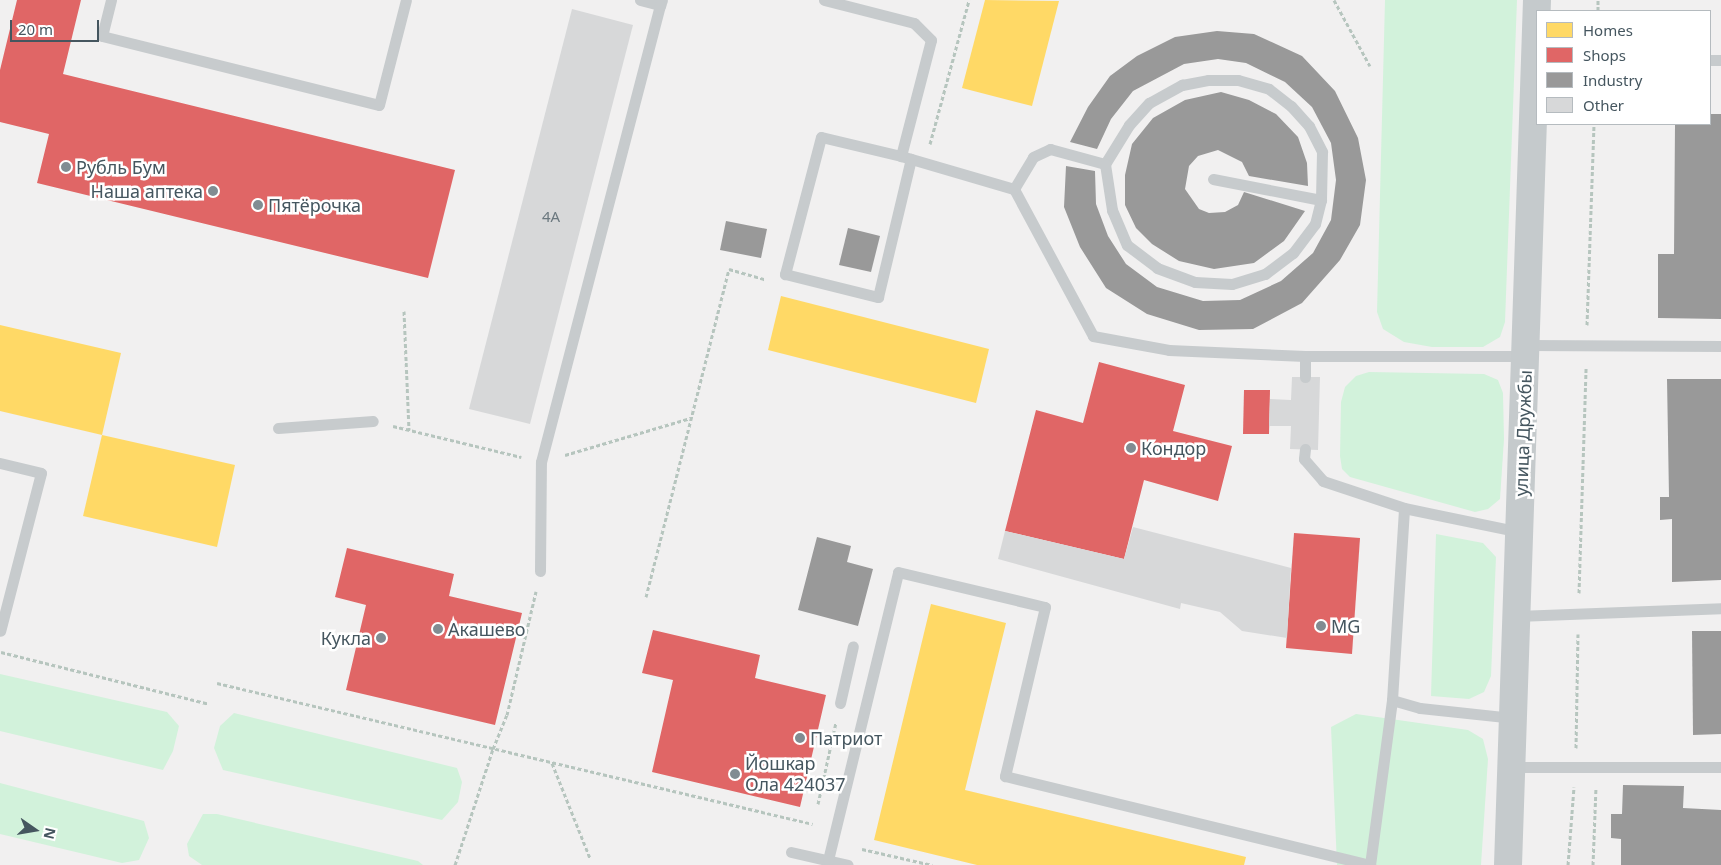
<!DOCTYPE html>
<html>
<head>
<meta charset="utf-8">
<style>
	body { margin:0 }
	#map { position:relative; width:1721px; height:865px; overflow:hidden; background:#f1f0f0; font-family:"Noto Sans",sans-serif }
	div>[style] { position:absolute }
	.green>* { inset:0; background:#d2f2db }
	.homes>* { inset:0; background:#ffd966 }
	.shops>* { inset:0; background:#e06666 }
	.industry>* { inset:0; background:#999 }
	.building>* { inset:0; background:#d7d8d9 }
	.path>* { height:3px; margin-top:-1.5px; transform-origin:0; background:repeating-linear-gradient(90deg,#b6c5be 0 4px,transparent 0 6.5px) }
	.lane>* { height:11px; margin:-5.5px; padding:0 5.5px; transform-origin:5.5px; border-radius:5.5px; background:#c7cbcd }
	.primary>* { height:28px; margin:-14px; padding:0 14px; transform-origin:14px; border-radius:14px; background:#c5cacc }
	.dots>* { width:14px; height:14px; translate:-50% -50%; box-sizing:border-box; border:2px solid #fff; border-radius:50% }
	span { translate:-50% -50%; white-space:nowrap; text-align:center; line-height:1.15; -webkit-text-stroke:5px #fff; paint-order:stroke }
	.number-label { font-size:15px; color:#6b787f }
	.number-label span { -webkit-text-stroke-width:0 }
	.poi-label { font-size:18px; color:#45565f }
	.left { translate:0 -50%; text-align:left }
	.right { translate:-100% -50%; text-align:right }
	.street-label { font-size:18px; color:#45565f }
	.legend { position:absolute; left:1536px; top:10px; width:175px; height:115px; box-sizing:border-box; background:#fff; border:1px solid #b5bbbf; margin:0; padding:6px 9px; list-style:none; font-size:15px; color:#45565f }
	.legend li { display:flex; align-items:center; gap:10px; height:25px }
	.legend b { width:25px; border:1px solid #b5bbbf }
	.north { position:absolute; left:10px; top:805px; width:50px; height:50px; -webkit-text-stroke:4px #fff; paint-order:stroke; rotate:103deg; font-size:14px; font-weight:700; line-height:20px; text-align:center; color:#45565f }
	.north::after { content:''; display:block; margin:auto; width:18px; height:22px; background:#45565f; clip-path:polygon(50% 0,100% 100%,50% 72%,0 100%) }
	.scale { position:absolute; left:10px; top:20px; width:89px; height:22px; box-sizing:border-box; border:2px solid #45565f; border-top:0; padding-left:6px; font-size:15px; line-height:18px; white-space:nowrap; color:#45565f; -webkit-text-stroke:4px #fff; paint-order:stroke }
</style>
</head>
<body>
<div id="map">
	<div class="green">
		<div style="clip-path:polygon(1385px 0,1517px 0,1505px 322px,1500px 337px,1483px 347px,1432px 347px,1404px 342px,1383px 329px,1377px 312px)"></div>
		<div style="clip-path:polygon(1369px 372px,1484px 374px,1498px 380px,1503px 393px,1504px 439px,1500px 499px,1488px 509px,1475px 512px,1350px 477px,1342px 469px,1340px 456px,1341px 402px,1345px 387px,1356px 376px)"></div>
		<div style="clip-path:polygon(1436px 534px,1483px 543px,1496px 557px,1491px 676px,1484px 692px,1469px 699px,1431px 696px)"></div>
		<div style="clip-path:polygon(0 674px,167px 712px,179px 726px,173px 751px,163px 770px,0 731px)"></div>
		<div style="clip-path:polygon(234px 713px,457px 768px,462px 782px,458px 802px,442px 820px,223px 770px,214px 748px,220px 726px)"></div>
		<div style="clip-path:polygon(1356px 714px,1468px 730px,1483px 739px,1488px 759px,1481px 865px,1337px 865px,1331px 727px)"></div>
		<div style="clip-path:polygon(0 783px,144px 821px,149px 838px,139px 860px,122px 863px,0 834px)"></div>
		<div style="clip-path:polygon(203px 814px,217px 814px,418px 861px,423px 865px,202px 865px,189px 856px,187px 844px)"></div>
	</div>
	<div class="homes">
		<div style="clip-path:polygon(985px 0,1059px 1px,1032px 106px,962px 88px)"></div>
		<div style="clip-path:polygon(781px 296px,989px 349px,976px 403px,768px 350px)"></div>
		<div style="clip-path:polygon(0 325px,121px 353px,102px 435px,0 411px)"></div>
		<div style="clip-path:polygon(102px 435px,235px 465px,217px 547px,83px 516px)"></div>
		<div style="clip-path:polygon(931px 604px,1006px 623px,965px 790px,1246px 857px,1244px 865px,977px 865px,874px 840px)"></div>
	</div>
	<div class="shops">
		<div style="clip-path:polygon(17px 0,81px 0,63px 74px,455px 170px,428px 278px,37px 183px,49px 134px,0 122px,0 70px)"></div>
		<div style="clip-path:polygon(1099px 362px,1185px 385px,1173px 431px,1232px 446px,1218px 501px,1144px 480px,1124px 559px,1005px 531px,1036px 410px,1083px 423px)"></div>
		<div style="clip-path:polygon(1244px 390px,1270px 390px,1269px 434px,1243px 434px)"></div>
		<div style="clip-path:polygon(1294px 533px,1360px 538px,1352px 654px,1286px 648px)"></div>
		<div style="clip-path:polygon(347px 548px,454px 574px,449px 596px,522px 613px,495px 725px,346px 690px,366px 605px,335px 597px)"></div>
		<div style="clip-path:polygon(653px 630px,760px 655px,755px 678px,826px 695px,800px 807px,652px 772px,673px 680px,642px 673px)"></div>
	</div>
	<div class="industry">
		<div style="clip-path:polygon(1217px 31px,1254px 34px,1302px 56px,1335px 91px,1358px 138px,1366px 180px,1360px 225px,1340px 260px,1302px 303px,1253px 329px,1199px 330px,1147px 314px,1106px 288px,1080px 247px,1064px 207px,1066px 166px,1095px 171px,1096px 204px,1108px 236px,1126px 264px,1157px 287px,1203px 301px,1240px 300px,1281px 281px,1313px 253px,1331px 220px,1336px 180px,1331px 143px,1312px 107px,1285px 82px,1246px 63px,1218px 59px,1184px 64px,1133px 91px,1111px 119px,1097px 149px,1070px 142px,1088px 107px,1110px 76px,1137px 56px,1175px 37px)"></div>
		<div style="clip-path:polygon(1221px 92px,1249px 100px,1276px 114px,1298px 137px,1307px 163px,1308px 186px,1249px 176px,1242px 162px,1218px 150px,1198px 156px,1189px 166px,1185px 189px,1199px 209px,1209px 213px,1225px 212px,1238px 205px,1244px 192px,1305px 211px,1284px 241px,1254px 263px,1214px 269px,1179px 261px,1152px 244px,1136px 228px,1125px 205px,1125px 175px,1132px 144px,1153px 118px,1185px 100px)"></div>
		<div style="clip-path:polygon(1710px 114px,1721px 114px,1721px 319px,1658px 318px,1658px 254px,1674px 254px,1675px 124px,1710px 124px)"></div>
		<div style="clip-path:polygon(726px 221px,767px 229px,761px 258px,720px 250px)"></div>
		<div style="clip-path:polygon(848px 228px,880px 236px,871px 272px,839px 265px)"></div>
		<div style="clip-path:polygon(1667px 379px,1721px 379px,1721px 580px,1672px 582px,1672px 519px,1660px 520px,1660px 497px,1669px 497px)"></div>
		<div style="clip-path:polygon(817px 537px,851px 546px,847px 562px,873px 569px,858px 626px,798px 610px)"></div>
		<div style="clip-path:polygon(1692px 631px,1721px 631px,1721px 734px,1693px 735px)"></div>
		<div style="clip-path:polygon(1623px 785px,1684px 786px,1683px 808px,1721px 810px,1721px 865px,1621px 865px,1621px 839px,1611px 838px,1611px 814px,1622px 814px)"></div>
	</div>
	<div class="building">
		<div style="clip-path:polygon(572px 9px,633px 25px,530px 424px,469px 409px)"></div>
		<div style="clip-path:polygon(1292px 377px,1320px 377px,1318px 450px,1290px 449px,1291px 426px,1269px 426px,1270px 399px,1291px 400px)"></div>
		<div style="clip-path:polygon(1133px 527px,1291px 568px,1287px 638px,1242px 631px,1220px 612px,1181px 603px,1180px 609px,998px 559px,1005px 531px,1124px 559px)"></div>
	</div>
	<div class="path">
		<div style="left:1334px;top:0;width:75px;rotate:61.4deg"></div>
		<div style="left:1598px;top:11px;width:11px;rotate:-90deg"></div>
		<div style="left:930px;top:144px;width:149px;rotate:-74.8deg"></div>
		<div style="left:404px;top:311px;width:119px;rotate:87.6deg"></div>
		<div style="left:1587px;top:325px;width:201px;rotate:-88deg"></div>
		<div style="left:393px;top:426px;width:132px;rotate:13.6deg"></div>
		<div style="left:565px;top:455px;width:131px;rotate:-16.4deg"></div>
		<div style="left:1579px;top:593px;width:226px;rotate:-88.2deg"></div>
		<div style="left:646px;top:597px;width:338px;rotate:-75.8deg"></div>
		<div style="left:729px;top:269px;width:37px;rotate:16deg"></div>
		<div style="left:1px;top:652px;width:214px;rotate:14deg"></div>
		<div style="left:217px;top:683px;width:612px;rotate:13.31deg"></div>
		<div style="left:1576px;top:748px;width:114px;rotate:-89deg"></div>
		<div style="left:552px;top:763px;width:102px;rotate:68.2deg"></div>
		<div style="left:818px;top:804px;width:84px;rotate:-77.6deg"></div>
		<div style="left:862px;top:849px;width:72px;rotate:12.9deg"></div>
		<div style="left:455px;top:865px;width:122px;rotate:-71.9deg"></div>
		<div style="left:493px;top:749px;width:37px;rotate:-68deg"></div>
		<div style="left:507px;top:715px;width:127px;rotate:-76.8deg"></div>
		<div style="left:1568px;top:865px;width:78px;rotate:-85.6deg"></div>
		<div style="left:1593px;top:865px;width:77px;rotate:-87.8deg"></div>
	</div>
	<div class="lane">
		<div style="left:111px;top:0;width:37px;rotate:104deg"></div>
		<div style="left:102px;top:36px;width:285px;rotate:14deg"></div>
		<div style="left:379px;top:105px;width:108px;rotate:-75.6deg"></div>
		<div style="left:640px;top:0;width:21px;rotate:14deg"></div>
		<div style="left:660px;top:5px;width:5px;rotate:-68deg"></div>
		<div style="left:824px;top:0;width:93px;rotate:14.3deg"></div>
		<div style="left:914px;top:23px;width:24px;rotate:45deg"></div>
		<div style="left:931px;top:40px;width:120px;rotate:104.5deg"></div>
		<div style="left:901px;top:156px;width:118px;rotate:16.3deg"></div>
		<div style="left:1014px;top:189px;width:167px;rotate:61.7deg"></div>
		<div style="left:1093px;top:336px;width:77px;rotate:10.4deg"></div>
		<div style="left:1169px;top:350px;width:136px;rotate:2.5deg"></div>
		<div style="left:1305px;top:356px;width:221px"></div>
		<div style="left:1710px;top:60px;width:11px"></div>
		<div style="left:901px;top:156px;width:82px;rotate:-166.6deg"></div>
		<div style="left:821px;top:137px;width:142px;rotate:104.7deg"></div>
		<div style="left:785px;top:274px;width:96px;rotate:13.9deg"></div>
		<div style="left:878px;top:297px;width:142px;rotate:-76.6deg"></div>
		<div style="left:1105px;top:164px;width:46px;rotate:-58.4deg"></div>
		<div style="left:1129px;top:125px;width:30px;rotate:-48deg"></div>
		<div style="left:1149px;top:103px;width:38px;rotate:-29deg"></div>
		<div style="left:1182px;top:85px;width:26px;rotate:-11deg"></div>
		<div style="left:1208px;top:80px;width:30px"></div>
		<div style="left:1238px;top:80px;width:32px;rotate:16deg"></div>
		<div style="left:1269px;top:89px;width:28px;rotate:38deg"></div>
		<div style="left:1291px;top:106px;width:27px;rotate:48deg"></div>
		<div style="left:1309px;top:126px;width:29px;rotate:63deg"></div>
		<div style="left:1322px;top:152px;width:48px;rotate:91.2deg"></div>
		<div style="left:1014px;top:189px;width:37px;rotate:-59deg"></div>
		<div style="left:1033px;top:157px;width:19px;rotate:-25deg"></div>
		<div style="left:1050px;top:149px;width:57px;rotate:15.3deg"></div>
		<div style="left:1105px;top:164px;width:47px;rotate:81.3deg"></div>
		<div style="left:1112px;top:210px;width:38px;rotate:67deg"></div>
		<div style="left:1127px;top:245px;width:38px;rotate:37deg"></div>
		<div style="left:1157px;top:268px;width:40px;rotate:20.2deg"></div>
		<div style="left:1195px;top:282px;width:37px;rotate:3deg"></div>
		<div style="left:1232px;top:284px;width:34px;rotate:-17deg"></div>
		<div style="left:1265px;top:274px;width:35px;rotate:-37deg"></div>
		<div style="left:1293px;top:253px;width:36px;rotate:-53deg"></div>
		<div style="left:1315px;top:224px;width:25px;rotate:-76deg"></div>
		<div style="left:1321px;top:200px;width:110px;rotate:-169deg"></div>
		<div style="left:1526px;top:345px;width:195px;rotate:0.3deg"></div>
		<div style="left:1305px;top:377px;width:21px;rotate:-90deg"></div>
		<div style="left:278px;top:428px;width:95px;rotate:-4.2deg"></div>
		<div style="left:1305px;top:449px;width:10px;rotate:96deg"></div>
		<div style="left:1304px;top:459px;width:29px;rotate:49deg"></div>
		<div style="left:1323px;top:481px;width:85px;rotate:18.4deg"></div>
		<div style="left:1404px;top:508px;width:118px;rotate:11.7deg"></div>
		<div style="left:0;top:463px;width:42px;rotate:13.7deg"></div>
		<div style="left:41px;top:473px;width:163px;rotate:104.5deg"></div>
		<div style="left:540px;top:571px;width:109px;rotate:-89.5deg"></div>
		<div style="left:541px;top:462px;width:472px;rotate:-75.4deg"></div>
		<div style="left:1517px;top:616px;width:204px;rotate:-2.2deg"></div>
		<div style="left:1392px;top:700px;width:29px;rotate:16deg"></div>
		<div style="left:1420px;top:708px;width:95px;rotate:6.1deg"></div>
		<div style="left:840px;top:703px;width:58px;rotate:-77.2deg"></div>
		<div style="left:1512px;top:767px;width:209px"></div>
		<div style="left:791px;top:852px;width:58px;rotate:12.8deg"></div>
		<div style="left:828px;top:860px;width:296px;rotate:-76.3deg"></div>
		<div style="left:898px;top:572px;width:151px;rotate:13.4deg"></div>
		<div style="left:1045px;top:607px;width:174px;rotate:103.3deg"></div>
		<div style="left:1005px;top:776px;width:376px;rotate:13.7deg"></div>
		<div style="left:1370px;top:865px;width:166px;rotate:-82.4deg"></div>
		<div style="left:1392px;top:700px;width:192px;rotate:-86.4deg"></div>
	</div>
	<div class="primary">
		<div style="left:1508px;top:865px;width:865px;rotate:-88.08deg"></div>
	</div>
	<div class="dots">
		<div style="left:66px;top:167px;background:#818c92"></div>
		<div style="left:213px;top:191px;background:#818c92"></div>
		<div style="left:258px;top:205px;background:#818c92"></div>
		<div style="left:1131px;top:448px;background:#818c92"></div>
		<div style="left:1321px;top:626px;background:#818c92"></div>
		<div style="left:438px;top:629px;background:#818c92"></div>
		<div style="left:381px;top:638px;background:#818c92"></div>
		<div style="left:800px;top:738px;background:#818c92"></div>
		<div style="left:735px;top:774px;background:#818c92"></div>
	</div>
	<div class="number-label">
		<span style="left:551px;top:217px">4А</span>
	</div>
	<div class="poi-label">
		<span class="left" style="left:76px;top:167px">Рубль Бум</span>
		<span class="right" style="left:203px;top:191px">Наша аптека</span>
		<span class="left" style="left:268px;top:205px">Пятёрочка</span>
		<span class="left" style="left:1141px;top:448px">Кондор</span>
		<span class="left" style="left:1331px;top:626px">MG</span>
		<span class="left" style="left:448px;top:629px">Акашево</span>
		<span class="right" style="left:371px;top:638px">Кукла</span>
		<span class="left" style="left:810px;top:738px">Патриот</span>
		<span class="left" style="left:745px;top:774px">Йошкар<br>Ола 424037</span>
	</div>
	<div class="street-label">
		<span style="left:1523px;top:433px;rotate:-88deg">улица Дружбы</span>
	</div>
	<ul class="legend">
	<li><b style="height:14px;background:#ffd966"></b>Homes</li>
	<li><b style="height:14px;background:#e06666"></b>Shops</li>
	<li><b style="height:14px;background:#999"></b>Industry</li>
	<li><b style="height:14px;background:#d7d8d9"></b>Other</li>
	</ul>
	<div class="north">N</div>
	<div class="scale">20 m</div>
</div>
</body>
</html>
